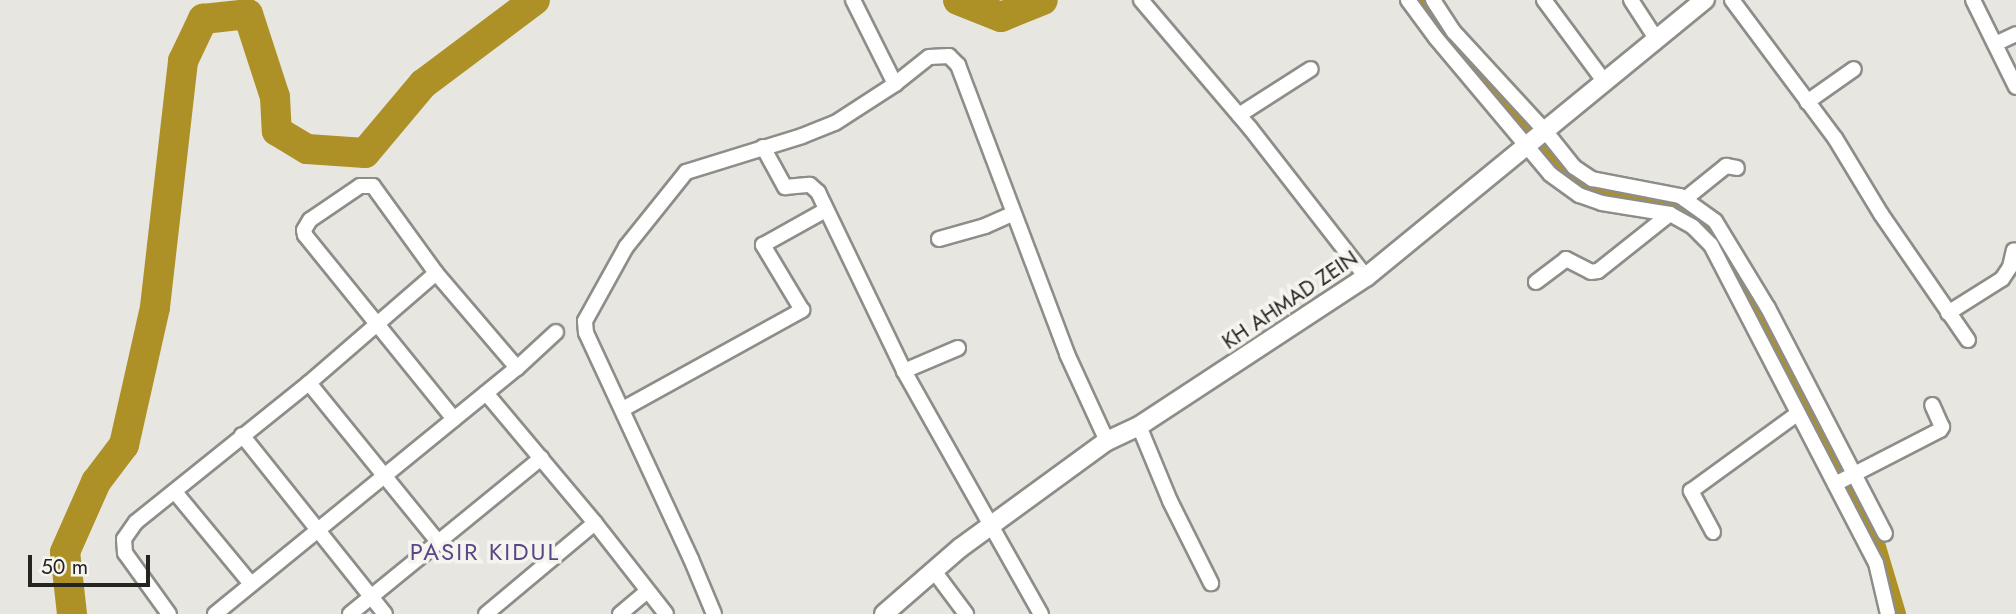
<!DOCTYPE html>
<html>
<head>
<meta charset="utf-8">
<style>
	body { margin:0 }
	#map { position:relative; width:2016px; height:614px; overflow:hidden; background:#e8e6e1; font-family:Jost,sans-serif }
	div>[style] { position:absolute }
	.canal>* { height:18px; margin:-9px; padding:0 9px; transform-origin:9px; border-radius:9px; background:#ae9126 }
	.river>* { height:30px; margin:-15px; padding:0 15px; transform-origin:15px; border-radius:15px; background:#ae9126 }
	.roads { filter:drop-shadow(2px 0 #8e8d88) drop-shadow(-2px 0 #8e8d88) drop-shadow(0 2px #8e8d88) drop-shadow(0 -2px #8e8d88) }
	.minor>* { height:14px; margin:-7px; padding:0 7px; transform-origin:7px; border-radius:7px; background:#fff }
	.tertiary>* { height:18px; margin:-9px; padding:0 9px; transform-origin:9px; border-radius:9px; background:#fff }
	span { translate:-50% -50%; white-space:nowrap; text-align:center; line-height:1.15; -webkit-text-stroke:7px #f5f4ee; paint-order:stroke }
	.street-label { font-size:21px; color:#242421 }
	.quarter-label { font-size:24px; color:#5a4785; letter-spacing:2px }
	.scale { position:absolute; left:28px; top:555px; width:122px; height:32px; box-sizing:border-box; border:4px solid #242421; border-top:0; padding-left:9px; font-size:21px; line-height:24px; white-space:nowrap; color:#242421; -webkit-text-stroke:5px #f5f4ee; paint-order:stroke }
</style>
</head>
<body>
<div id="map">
	<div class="canal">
		<div style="left:1424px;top:0;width:19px;rotate:62deg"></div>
		<div style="left:1433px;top:17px;width:189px;rotate:49.9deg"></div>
		<div style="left:1555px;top:162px;width:40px;rotate:37deg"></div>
		<div style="left:1587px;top:186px;width:43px;rotate:14.7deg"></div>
		<div style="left:1629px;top:197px;width:37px;rotate:6deg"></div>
		<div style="left:1666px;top:201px;width:23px;rotate:20deg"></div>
		<div style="left:1688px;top:209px;width:32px;rotate:41deg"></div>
		<div style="left:1712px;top:230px;width:350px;rotate:62.3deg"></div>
		<div style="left:1875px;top:540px;width:77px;rotate:73.4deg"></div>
	</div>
	<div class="river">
		<div style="left:958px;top:0;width:46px;rotate:21.6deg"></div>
		<div style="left:1001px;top:17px;width:45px;rotate:-22deg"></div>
		<div style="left:72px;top:614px;width:62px;rotate:-96.4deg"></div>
		<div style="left:65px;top:552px;width:77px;rotate:-66.1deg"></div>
		<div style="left:96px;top:482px;width:46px;rotate:-52.9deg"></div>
		<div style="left:124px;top:445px;width:141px;rotate:-77.3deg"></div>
		<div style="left:155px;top:307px;width:248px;rotate:-83.5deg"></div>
		<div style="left:183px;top:61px;width:47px;rotate:-64.5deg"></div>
		<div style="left:203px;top:19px;width:45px;rotate:-6.3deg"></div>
		<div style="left:248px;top:14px;width:87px;rotate:72deg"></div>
		<div style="left:275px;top:97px;width:34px;rotate:87deg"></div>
		<div style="left:277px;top:131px;width:35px;rotate:31deg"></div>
		<div style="left:307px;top:149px;width:58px;rotate:3.9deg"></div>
		<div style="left:365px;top:153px;width:90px;rotate:-50deg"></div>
		<div style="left:423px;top:84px;width:140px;rotate:-36.9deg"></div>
	</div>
	<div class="roads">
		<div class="minor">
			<div style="left:853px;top:0;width:94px;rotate:63.4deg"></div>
			<div style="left:1141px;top:0;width:168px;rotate:49.6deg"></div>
			<div style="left:1250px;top:128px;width:189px;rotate:52.1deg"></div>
			<div style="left:1408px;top:0;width:47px;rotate:53.6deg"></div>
			<div style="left:1436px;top:38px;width:177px;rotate:50deg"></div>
			<div style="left:1550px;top:174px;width:36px;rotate:36deg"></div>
			<div style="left:1579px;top:195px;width:24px;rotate:19deg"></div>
			<div style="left:1602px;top:203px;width:69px;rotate:9.2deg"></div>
			<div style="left:1670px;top:214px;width:26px;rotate:29deg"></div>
			<div style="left:1693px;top:227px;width:25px;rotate:45deg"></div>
			<div style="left:1711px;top:245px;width:358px;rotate:62.6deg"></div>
			<div style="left:1876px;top:563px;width:52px;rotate:76.8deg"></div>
			<div style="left:1433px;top:0;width:38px;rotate:57deg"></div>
			<div style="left:1454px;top:32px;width:136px;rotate:47.4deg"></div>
			<div style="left:1546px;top:132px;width:45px;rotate:51.3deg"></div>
			<div style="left:1574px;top:167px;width:22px;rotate:34deg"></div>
			<div style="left:1592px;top:179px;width:90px;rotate:10.9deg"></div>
			<div style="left:1680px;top:196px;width:43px;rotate:35.5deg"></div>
			<div style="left:1715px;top:221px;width:102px;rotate:58.7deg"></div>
			<div style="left:1768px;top:308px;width:254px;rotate:62.6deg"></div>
			<div style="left:1544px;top:0;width:101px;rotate:53.5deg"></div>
			<div style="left:1631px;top:0;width:48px;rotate:57deg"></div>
			<div style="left:1732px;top:0;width:172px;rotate:53.3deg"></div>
			<div style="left:1835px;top:138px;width:89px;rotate:58.8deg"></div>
			<div style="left:1881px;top:214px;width:153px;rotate:55.4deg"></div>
			<div style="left:1973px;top:0;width:97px;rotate:63.7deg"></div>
			<div style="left:1995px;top:44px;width:23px;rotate:-25deg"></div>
			<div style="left:1807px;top:102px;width:57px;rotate:-35.1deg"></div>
			<div style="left:1239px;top:115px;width:85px;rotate:-32.6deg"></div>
			<div style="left:763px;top:147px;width:46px;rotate:61.2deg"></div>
			<div style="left:785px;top:187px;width:25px;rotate:-5deg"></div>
			<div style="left:810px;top:185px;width:11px;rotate:41deg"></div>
			<div style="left:818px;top:192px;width:199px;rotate:64.3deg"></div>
			<div style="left:1685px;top:199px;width:53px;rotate:-38.8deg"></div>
			<div style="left:1726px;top:166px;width:11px;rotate:10deg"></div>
			<div style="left:939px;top:239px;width:48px;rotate:-15.8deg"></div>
			<div style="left:985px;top:226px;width:30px;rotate:-24deg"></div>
			<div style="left:1536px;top:282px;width:38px;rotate:-37deg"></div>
			<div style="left:1566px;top:259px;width:28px;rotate:27deg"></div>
			<div style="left:1591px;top:272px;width:7px;rotate:-8deg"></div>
			<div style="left:1598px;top:271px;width:92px;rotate:-38.4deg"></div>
			<div style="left:1948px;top:313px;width:64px;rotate:-32.2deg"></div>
			<div style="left:2002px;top:279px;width:14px;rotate:-56deg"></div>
			<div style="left:2010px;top:267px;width:17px;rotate:-77deg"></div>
			<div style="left:958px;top:348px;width:59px;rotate:156.9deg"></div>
			<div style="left:904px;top:371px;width:279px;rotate:60.6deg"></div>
			<div style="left:309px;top:383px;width:205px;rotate:50.9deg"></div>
			<div style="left:486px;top:393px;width:170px;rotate:50deg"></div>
			<div style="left:595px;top:523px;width:115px;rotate:52deg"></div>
			<div style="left:623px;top:409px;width:205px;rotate:-28.9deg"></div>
			<div style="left:802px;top:310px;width:76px;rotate:-121deg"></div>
			<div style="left:763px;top:245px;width:72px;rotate:-29.1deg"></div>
			<div style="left:454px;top:419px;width:237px;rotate:-129deg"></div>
			<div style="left:305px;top:235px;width:5px;rotate:-101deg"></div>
			<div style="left:304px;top:230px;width:12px;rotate:-59deg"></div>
			<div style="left:310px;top:220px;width:60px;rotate:-34.2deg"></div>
			<div style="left:360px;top:186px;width:13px"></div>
			<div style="left:373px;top:186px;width:107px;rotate:54.1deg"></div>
			<div style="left:436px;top:273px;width:125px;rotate:49.5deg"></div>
			<div style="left:1139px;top:426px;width:81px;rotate:67.5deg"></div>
			<div style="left:1170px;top:501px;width:92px;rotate:63.4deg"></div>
			<div style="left:242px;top:435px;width:229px;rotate:51.4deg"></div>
			<div style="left:1835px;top:484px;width:118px;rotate:-27.2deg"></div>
			<div style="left:1940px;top:430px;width:4px;rotate:-56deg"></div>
			<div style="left:1942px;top:427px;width:24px;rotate:-114deg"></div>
			<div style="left:175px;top:492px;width:119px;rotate:50.4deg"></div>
			<div style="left:1713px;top:532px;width:47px;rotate:-118.2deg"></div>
			<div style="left:1691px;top:491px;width:131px;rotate:-36deg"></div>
			<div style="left:934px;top:571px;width:54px;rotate:53.3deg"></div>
			<div style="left:169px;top:614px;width:75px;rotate:-125.8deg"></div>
			<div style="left:125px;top:553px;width:14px;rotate:-94deg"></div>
			<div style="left:124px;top:539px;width:21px;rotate:-55deg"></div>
			<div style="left:136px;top:522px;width:222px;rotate:-38.8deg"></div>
			<div style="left:309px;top:383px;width:168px;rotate:-40.9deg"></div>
			<div style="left:215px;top:614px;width:390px;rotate:-39.2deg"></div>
			<div style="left:517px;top:368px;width:53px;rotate:-42.7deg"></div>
			<div style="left:350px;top:614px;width:247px;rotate:-39.2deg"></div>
			<div style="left:486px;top:614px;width:142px;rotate:-39.9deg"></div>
			<div style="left:620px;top:614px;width:35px;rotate:-40deg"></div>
			<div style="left:714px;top:614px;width:60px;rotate:-112.7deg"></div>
			<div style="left:691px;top:559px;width:249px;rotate:-114.9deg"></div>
			<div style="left:586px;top:333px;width:12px;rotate:-95deg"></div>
			<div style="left:585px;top:321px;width:85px;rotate:-61deg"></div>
			<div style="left:626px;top:247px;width:96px;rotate:-51.3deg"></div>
			<div style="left:686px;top:172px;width:121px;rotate:-17.2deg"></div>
			<div style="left:802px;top:136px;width:35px;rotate:-22deg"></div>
			<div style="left:835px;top:123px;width:72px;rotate:-33deg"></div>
			<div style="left:895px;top:84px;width:43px;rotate:-38.5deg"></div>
			<div style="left:929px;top:57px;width:20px;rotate:-3deg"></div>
			<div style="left:949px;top:56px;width:13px;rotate:45deg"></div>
			<div style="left:958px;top:65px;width:309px;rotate:69.3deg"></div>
			<div style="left:1067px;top:354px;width:96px;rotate:65.3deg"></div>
		</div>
		<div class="tertiary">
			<div style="left:884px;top:614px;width:101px;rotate:-41deg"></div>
			<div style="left:960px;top:548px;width:182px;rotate:-36.1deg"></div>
			<div style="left:1107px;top:441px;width:35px;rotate:-25deg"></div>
			<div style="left:1139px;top:426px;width:272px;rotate:-33.3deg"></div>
			<div style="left:1366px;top:277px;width:438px;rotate:-39.3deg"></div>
		</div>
	</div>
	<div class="street-label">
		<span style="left:1290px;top:300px;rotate:-34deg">KH AHMAD ZEIN</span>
	</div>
	<div class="quarter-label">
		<span style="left:485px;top:552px">PASIR KIDUL</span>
	</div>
	<div class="scale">50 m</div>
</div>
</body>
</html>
